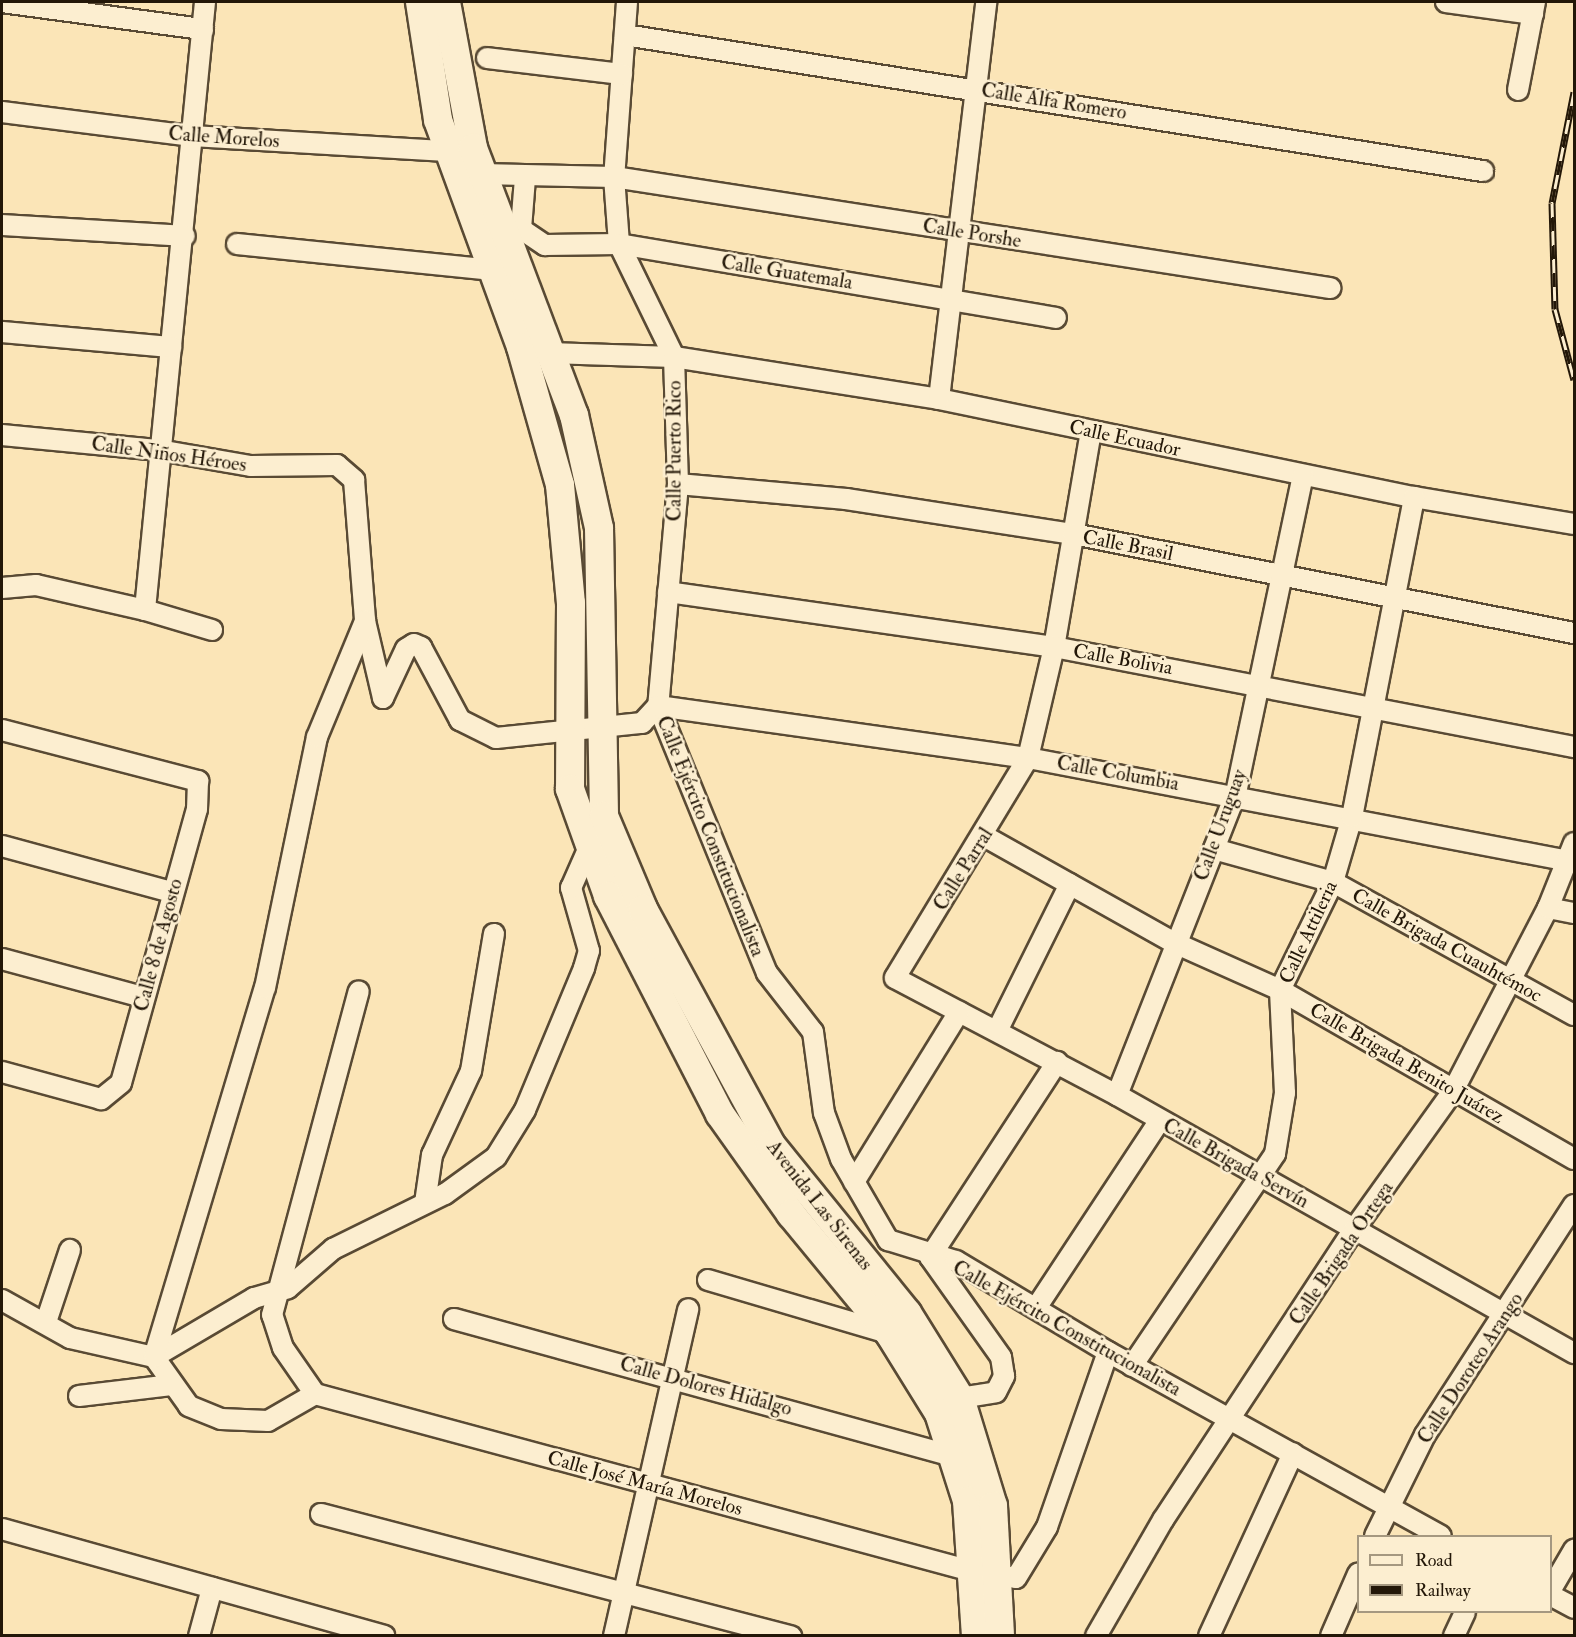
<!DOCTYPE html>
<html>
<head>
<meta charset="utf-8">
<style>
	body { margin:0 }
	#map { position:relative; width:1576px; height:1637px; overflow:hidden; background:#fbe5b7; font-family:"IM FELL Double Pica",serif }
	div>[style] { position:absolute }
	.roads { filter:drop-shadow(2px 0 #594a34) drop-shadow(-2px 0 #594a34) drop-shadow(0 2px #594a34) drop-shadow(0 -2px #594a34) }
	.street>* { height:20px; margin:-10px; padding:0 10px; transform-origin:10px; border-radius:10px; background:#fceed0 }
	.secondary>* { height:28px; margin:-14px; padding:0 14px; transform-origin:14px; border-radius:14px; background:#fceed0 }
	.rail>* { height:7px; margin-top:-3.5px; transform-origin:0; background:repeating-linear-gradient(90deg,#fceed0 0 14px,#231708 0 28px); box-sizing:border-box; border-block:2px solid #231708 }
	span { translate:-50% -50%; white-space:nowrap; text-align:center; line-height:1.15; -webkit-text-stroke:5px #fceed0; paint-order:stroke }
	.street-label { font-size:20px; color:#231708 }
	.frame { position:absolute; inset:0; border:3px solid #231708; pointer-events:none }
	.legend { position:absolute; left:1357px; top:1535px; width:195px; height:78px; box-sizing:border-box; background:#fceed0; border:2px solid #a59880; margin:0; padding:8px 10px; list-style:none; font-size:18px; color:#231708 }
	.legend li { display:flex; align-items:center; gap:12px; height:30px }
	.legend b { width:30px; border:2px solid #a59880 }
</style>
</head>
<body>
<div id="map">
	<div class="roads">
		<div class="street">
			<div style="left:2px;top:2px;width:203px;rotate:7.7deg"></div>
			<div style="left:205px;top:2px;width:611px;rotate:95.64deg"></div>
			<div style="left:145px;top:610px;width:70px;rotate:16.6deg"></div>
			<div style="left:627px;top:2px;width:175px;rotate:94.2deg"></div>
			<div style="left:614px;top:177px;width:67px;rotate:85.7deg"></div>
			<div style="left:619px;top:244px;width:126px;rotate:64deg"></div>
			<div style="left:674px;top:357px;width:127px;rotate:88.2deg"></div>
			<div style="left:678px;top:484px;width:223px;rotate:95.1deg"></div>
			<div style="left:658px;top:706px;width:288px;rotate:67.8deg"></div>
			<div style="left:767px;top:973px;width:75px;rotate:52.1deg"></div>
			<div style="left:813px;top:1032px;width:82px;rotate:82.3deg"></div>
			<div style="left:824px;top:1113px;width:49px;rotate:69.7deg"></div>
			<div style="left:841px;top:1159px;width:94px;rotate:59.9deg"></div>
			<div style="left:888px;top:1240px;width:71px;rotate:17.2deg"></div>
			<div style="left:956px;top:1261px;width:177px;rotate:30.9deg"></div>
			<div style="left:1108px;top:1352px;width:380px;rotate:28.9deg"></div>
			<div style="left:1446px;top:2px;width:88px;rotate:7.9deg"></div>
			<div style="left:625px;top:35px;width:869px;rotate:9.01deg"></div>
			<div style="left:487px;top:58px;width:136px;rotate:6.8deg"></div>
			<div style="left:1518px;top:90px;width:90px;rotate:-79.1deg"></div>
			<div style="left:2px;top:112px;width:192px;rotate:7.2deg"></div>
			<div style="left:192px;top:136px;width:255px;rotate:3.4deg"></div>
			<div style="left:481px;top:174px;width:133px;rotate:1.3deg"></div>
			<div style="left:614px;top:177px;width:725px;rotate:8.81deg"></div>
			<div style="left:525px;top:178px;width:51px;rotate:94.5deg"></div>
			<div style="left:521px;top:229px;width:29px;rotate:34deg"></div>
			<div style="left:545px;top:245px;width:74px;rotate:-0.8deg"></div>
			<div style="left:619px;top:244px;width:443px;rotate:9.6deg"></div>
			<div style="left:2px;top:225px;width:183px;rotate:3.4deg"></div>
			<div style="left:237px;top:244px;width:257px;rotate:5.8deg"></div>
			<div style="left:2px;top:332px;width:170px;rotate:5.1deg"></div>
			<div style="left:549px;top:353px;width:125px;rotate:1.8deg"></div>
			<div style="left:674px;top:357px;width:268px;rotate:9deg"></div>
			<div style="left:939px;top:399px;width:485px;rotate:11.7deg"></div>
			<div style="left:1414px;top:497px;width:162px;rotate:9.6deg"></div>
			<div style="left:939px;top:399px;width:400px;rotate:-83.2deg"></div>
			<div style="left:1091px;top:431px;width:219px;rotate:99.7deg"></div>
			<div style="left:1054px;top:647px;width:114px;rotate:103.2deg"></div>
			<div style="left:1028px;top:758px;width:257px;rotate:121.2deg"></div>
			<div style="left:895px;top:978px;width:251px;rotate:27.8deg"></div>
			<div style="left:1117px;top:1095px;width:525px;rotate:29.45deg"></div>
			<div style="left:2px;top:435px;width:158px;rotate:5.5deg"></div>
			<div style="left:159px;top:450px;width:93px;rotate:9.9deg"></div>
			<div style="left:251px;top:466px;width:86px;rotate:-0.7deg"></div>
			<div style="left:337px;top:465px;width:23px;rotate:41deg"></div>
			<div style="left:354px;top:480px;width:141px;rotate:85.5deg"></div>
			<div style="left:365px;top:621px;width:79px;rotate:76.8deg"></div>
			<div style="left:383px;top:698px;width:54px;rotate:-64.9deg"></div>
			<div style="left:406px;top:649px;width:9px;rotate:-32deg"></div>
			<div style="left:414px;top:644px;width:8px;rotate:23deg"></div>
			<div style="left:421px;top:647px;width:83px;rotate:61.9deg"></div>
			<div style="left:460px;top:720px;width:40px;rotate:26.6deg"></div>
			<div style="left:496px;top:738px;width:147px;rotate:-5.9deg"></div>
			<div style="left:642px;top:723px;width:23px;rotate:-47deg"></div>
			<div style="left:678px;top:484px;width:169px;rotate:5.1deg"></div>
			<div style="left:846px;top:499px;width:230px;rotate:8.8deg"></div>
			<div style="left:1073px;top:534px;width:511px;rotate:11.18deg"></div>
			<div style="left:2px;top:588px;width:34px;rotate:-5deg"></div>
			<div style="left:36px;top:585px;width:112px;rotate:12.9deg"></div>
			<div style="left:668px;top:592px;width:390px;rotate:8.1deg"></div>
			<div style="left:1054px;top:647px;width:530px;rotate:10.89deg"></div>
			<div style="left:658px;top:706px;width:374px;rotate:8deg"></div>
			<div style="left:1028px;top:758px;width:556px;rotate:10.78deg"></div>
			<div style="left:2px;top:730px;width:203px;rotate:14.6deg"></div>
			<div style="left:198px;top:781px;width:28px;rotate:92deg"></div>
			<div style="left:197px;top:809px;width:284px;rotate:105.5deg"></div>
			<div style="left:121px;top:1083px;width:26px;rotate:141deg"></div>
			<div style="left:101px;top:1099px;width:103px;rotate:-164.7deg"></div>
			<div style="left:984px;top:836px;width:219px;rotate:29.3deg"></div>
			<div style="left:1175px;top:943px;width:115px;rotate:24.1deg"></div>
			<div style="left:1280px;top:990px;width:339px;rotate:29.9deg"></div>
			<div style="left:2px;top:846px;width:175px;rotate:15.2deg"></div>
			<div style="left:1214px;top:849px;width:123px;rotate:15.5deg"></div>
			<div style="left:1333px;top:882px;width:275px;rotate:28.9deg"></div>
			<div style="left:1548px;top:908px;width:26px;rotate:11deg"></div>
			<div style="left:2px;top:959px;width:146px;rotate:15.1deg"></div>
			<div style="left:997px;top:1031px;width:164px;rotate:-63.6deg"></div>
			<div style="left:1117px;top:1095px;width:325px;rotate:-68.5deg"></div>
			<div style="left:1236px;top:793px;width:325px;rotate:-78.1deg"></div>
			<div style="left:854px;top:1182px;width:200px;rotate:-58.3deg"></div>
			<div style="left:425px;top:1203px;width:49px;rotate:-81.7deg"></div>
			<div style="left:432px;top:1155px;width:93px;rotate:-65.1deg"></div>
			<div style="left:471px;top:1071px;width:139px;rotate:-80.5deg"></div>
			<div style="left:708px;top:1280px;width:188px;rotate:16.4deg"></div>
			<div style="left:2px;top:1300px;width:78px;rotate:29.2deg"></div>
			<div style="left:70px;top:1338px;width:86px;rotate:12.7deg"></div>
			<div style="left:1036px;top:1308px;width:225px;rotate:-56.6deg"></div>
			<div style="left:454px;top:1319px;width:521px;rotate:15.37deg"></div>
			<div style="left:46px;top:1322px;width:76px;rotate:-71.6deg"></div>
			<div style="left:154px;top:1357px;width:116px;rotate:-30.5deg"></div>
			<div style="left:254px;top:1298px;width:35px;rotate:-16deg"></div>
			<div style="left:288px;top:1288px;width:60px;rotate:-40.9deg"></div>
			<div style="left:333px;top:1249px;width:125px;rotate:-26.2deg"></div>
			<div style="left:445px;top:1194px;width:63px;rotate:-36deg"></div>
			<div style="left:496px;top:1157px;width:55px;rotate:-58.3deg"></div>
			<div style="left:525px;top:1110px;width:154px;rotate:-67.4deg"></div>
			<div style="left:584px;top:968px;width:18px;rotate:-74deg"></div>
			<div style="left:589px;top:951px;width:66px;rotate:-105.9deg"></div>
			<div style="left:571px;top:888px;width:47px;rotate:-66.2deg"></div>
			<div style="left:1132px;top:1366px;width:256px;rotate:-56deg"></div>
			<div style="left:1275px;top:1154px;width:62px;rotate:-80.7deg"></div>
			<div style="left:1285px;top:1093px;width:103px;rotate:-92.8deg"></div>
			<div style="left:1280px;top:990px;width:120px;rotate:-63.9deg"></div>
			<div style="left:1333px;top:882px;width:68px;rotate:-73.7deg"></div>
			<div style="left:1352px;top:817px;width:326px;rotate:-79deg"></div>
			<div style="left:315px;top:1394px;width:684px;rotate:15.09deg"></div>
			<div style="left:975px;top:1572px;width:41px;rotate:8.3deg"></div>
			<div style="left:1016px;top:1578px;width:60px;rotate:-58.7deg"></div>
			<div style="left:1047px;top:1527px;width:185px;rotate:-70.8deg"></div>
			<div style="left:315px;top:1394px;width:54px;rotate:150.1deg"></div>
			<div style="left:268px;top:1421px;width:47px;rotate:-177.6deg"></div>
			<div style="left:221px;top:1419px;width:35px;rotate:-158deg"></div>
			<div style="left:189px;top:1406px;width:60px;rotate:-125.5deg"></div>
			<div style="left:154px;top:1357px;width:385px;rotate:-73.3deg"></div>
			<div style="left:265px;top:988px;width:256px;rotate:-78.3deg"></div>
			<div style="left:317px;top:737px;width:126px;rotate:-67.5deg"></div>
			<div style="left:315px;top:1394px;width:56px;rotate:-124.8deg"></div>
			<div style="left:283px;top:1348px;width:35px;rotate:-108deg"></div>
			<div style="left:272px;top:1315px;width:335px;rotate:-75deg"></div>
			<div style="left:79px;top:1396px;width:93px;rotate:-6.8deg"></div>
			<div style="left:960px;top:1398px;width:36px;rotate:-9deg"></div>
			<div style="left:996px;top:1392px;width:18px;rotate:-63deg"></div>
			<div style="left:1004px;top:1376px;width:19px;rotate:-99deg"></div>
			<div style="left:1001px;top:1357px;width:123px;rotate:-125.4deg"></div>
			<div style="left:930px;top:1257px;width:233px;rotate:-56.9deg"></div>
			<div style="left:321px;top:1514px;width:486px;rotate:14.6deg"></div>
			<div style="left:2px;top:1529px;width:397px;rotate:15.6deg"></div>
			<div style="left:1375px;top:1536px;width:113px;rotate:-63.7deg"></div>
			<div style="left:1425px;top:1435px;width:274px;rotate:-57.1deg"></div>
			<div style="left:1550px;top:1591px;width:48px;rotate:-59.7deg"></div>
			<div style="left:1550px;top:1595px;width:27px;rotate:28deg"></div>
			<div style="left:199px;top:1636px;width:50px;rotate:-74.8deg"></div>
			<div style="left:614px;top:1636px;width:335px;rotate:-77.2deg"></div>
			<div style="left:1096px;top:1636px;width:134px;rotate:-60deg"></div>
			<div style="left:1163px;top:1520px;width:349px;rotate:-56.7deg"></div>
			<div style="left:1355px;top:1228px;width:168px;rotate:-54.4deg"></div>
			<div style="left:1453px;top:1091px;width:206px;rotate:-62.6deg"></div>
			<div style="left:1548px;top:908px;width:70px;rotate:-68.2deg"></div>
			<div style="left:1209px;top:1636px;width:201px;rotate:-65.3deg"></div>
			<div style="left:1331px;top:1636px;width:68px;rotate:-66.5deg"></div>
			<div style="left:1454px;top:1636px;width:26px;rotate:-65deg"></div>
		</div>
		<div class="secondary">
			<div style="left:420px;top:2px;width:119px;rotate:81.3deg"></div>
			<div style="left:438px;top:120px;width:242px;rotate:69.9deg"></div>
			<div style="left:521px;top:347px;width:143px;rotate:74.2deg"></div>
			<div style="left:560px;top:485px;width:119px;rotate:84.7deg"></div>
			<div style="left:571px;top:603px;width:186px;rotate:90.3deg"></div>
			<div style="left:570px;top:789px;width:114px;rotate:70.4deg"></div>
			<div style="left:608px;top:896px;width:245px;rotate:62.8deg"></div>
			<div style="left:720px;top:1114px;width:123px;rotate:54.6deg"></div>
			<div style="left:791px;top:1214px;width:156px;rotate:50.5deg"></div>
			<div style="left:890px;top:1334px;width:93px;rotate:58.2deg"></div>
			<div style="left:939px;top:1413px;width:92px;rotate:72.3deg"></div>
			<div style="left:967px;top:1501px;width:135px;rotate:86.2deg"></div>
			<div style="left:446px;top:2px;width:148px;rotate:79.5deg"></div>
			<div style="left:473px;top:148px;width:285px;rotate:69.3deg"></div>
			<div style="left:574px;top:415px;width:116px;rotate:77.5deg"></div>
			<div style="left:599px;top:528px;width:288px;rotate:89deg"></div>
			<div style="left:604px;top:816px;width:101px;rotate:67.2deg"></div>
			<div style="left:643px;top:909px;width:268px;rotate:61.5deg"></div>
			<div style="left:771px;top:1145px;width:216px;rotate:51deg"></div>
			<div style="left:907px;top:1313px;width:100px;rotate:58.1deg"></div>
			<div style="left:960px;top:1398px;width:113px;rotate:73deg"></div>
			<div style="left:993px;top:1506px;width:130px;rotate:86.9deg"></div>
		</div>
	</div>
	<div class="rail">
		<div style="left:1574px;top:92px;width:113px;rotate:101.2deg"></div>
		<div style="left:1552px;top:203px;width:106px;rotate:88.4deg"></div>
		<div style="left:1555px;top:309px;width:73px;rotate:75deg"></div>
	</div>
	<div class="street-label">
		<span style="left:1054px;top:101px;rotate:9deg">Calle Alfa Romero</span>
		<span style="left:224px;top:137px;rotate:4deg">Calle Morelos</span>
		<span style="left:972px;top:233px;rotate:9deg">Calle Porshe</span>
		<span style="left:787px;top:272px;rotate:9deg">Calle Guatemala</span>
		<span style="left:1125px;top:438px;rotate:12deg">Calle Ecuador</span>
		<span style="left:674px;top:451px;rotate:-90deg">Calle Puerto Rico</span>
		<span style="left:169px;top:454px;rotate:8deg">Calle Niños Héroes</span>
		<span style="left:1128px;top:545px;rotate:11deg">Calle Brasil</span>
		<span style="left:1123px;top:659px;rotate:10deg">Calle Bolivia</span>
		<span style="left:1118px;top:773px;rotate:10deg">Calle Columbia</span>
		<span style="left:1220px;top:825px;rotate:-70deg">Calle Uruguay</span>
		<span style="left:711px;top:836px;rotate:68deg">Calle Ejército Constitucionalista</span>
		<span style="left:963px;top:869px;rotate:-58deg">Calle Parral</span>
		<span style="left:1308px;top:932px;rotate:-65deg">Calle Attileria</span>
		<span style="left:158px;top:945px;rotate:-75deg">Calle 8 de Agosto</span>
		<span style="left:1447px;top:945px;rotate:29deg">Calle Brigada Cuauhtémoc</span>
		<span style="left:1407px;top:1063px;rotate:30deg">Calle Brigada Benito Juárez</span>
		<span style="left:1236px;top:1163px;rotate:29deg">Calle Brigada Servín</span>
		<span style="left:820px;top:1205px;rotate:52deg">Avenida Las Sirenas</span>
		<span style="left:1341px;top:1253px;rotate:-56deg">Calle Brigada Ortega</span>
		<span style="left:1067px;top:1328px;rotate:29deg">Calle Ejército Constitucionalista</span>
		<span style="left:1470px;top:1368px;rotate:-57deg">Calle Doroteo Arango</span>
		<span style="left:706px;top:1386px;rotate:15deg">Calle Dolores Hidalgo</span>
		<span style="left:645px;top:1483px;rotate:15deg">Calle José María Morelos</span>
	</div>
	<div class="frame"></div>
	<ul class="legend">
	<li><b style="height:8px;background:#fceed0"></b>Road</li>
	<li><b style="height:8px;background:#231708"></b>Railway</li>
	</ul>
</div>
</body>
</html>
